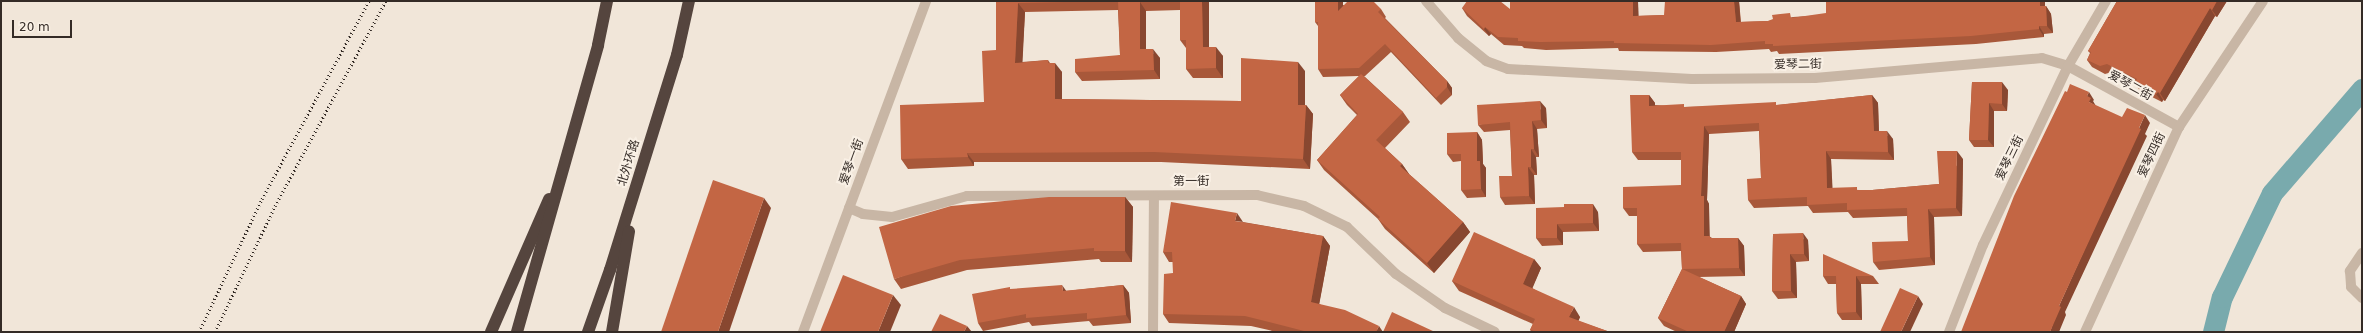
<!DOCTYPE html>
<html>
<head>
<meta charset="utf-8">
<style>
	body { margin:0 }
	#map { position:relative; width:2363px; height:333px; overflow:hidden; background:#f1e6d9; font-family:"DejaVu Sans","Noto Sans SC",sans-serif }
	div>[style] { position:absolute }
	.canal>* { height:21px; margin:-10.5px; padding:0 10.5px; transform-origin:10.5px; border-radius:10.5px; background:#79aaad }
	.minor>* { height:10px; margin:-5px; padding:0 5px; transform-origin:5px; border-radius:5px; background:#c8b6a5 }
	.highway>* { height:12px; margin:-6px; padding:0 6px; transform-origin:6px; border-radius:6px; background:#55453e }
	.rail>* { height:3px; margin-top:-1.5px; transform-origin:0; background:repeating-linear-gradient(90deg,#342b26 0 1px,transparent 0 4px) }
	.wall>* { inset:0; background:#a8583a }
	.shaded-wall>* { inset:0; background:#884730 }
	.building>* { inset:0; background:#c36644 }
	span { translate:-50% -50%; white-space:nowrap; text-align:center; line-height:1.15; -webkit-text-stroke:4px #f9f0e5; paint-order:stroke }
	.street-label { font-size:12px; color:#342b26 }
	.frame { position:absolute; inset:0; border:2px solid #342b26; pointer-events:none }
	.scale { position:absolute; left:12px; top:20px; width:60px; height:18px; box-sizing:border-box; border:2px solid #342b26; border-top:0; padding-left:5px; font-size:12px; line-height:14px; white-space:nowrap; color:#342b26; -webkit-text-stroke:3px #f9f0e5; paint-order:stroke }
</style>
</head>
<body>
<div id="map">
	<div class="canal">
		<div style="left:2213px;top:332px;width:36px;rotate:-76deg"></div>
		<div style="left:2222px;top:297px;width:115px;rotate:-64.3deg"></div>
		<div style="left:2272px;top:193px;width:138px;rotate:-49.1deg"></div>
	</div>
	<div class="minor">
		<div style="left:1426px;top:1px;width:49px;rotate:49.1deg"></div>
		<div style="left:1458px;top:38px;width:36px;rotate:39deg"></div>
		<div style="left:1486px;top:61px;width:23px;rotate:20deg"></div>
		<div style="left:1508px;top:69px;width:184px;rotate:3.1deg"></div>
		<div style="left:1692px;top:79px;width:123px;rotate:-0.5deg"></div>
		<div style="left:1815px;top:78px;width:228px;rotate:-5deg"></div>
		<div style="left:2042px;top:58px;width:27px;rotate:17deg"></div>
		<div style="left:2068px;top:66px;width:127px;rotate:28.8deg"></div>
		<div style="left:849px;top:208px;width:15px;rotate:23deg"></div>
		<div style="left:863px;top:214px;width:29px;rotate:6deg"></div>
		<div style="left:892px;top:217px;width:78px;rotate:-15.6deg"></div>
		<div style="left:967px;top:196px;width:290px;rotate:-0.2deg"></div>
		<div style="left:1257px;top:195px;width:48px;rotate:13.2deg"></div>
		<div style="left:1304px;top:206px;width:48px;rotate:26deg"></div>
		<div style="left:1347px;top:227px;width:68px;rotate:43.8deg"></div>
		<div style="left:1396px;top:274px;width:60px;rotate:34.8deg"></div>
		<div style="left:1445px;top:308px;width:55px;rotate:25.6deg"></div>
		<div style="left:2362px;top:253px;width:22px;rotate:124deg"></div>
		<div style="left:2350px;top:271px;width:16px;rotate:86deg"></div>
		<div style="left:2351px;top:287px;width:16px;rotate:45deg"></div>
		<div style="left:803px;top:332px;width:353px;rotate:-69.6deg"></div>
		<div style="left:1153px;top:332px;width:136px;rotate:-89.6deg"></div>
		<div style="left:1949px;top:332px;width:93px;rotate:-68.7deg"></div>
		<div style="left:1983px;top:245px;width:198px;rotate:-64.6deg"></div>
		<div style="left:2068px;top:66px;width:75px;rotate:-59.7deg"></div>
		<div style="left:2085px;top:332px;width:226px;rotate:-65.4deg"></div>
		<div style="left:2179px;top:127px;width:151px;rotate:-56.3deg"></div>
	</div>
	<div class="highway">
		<div style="left:491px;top:332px;width:145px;rotate:-66.4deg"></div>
		<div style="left:517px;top:332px;width:298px;rotate:-74.2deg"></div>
		<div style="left:598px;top:45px;width:45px;rotate:-78.4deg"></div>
		<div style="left:588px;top:332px;width:66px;rotate:-70.5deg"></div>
		<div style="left:610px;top:270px;width:225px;rotate:-72.7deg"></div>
		<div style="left:677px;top:55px;width:55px;rotate:-77.5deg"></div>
		<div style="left:612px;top:332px;width:102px;rotate:-80.4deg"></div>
	</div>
	<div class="rail">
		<div style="left:199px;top:332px;width:147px;rotate:-64.7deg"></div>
		<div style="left:262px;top:199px;width:225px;rotate:-61.6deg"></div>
		<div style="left:215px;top:332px;width:140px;rotate:-64.5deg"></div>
		<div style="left:275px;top:206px;width:233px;rotate:-61.6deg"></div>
	</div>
	<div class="wall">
		<div style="clip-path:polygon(996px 1px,1209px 1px,1209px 47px,1223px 56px,1223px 78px,1193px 78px,1186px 69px,1186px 48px,1180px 40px,1180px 10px,1146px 11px,1146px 49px,1160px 58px,1160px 79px,1082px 81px,1075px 72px,1120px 55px,1118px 10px,1025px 12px,1022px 62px,1048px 60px,1050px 63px,1062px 72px,1062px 99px,1241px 101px,1305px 71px,1305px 105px,1306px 105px,1313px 114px,1310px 169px,1161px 162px,974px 162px,974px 166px,908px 169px,901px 159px,984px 102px,996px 50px)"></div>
		<div style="clip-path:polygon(1343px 1px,1343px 5px,1381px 9px,1386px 17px,1385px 18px,1447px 81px,1452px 88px,1452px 95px,1441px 105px,1391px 52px,1365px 76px,1364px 76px,1403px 112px,1410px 122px,1385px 148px,1402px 164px,1409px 174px,1463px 222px,1470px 232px,1434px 273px,1385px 229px,1378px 219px,1324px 170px,1317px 160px,1357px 115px,1347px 105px,1340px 95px,1359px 76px,1323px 77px,1318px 69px,1318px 26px,1315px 22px)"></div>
		<div style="clip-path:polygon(1638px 1px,1638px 16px,1664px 15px,1739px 1px,1741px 22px,1768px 21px,1793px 17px,2045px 1px,2045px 6px,2046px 6px,2051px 14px,2053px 33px,2044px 34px,2044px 37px,1976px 44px,1779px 54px,1777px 51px,1771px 52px,1769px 49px,1716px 52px,1619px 51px,1618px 48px,1546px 50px,1524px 48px,1522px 46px,1504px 45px,1491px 34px,1489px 36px,1467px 16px,1462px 8px,1510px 9px)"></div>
		<div style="clip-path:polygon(2117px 1px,2227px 1px,2217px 17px,2215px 16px,2165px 101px,2163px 100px,2162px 102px,2140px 91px,2135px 83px,2112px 72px,2105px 74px,2092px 67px,2087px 60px,2090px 53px,2088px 51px)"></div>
		<div style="clip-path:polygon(1972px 82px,2008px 90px,2007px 111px,1994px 111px,1994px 147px,1974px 147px,1969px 140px)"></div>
		<div style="clip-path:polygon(1649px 95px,1655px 103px,1655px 105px,1685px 107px,1778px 105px,1872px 95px,1878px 103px,1879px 131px,1893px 139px,1894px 160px,1831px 159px,1832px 188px,1859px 190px,1872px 190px,1939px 184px,1963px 159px,1962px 216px,1934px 217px,1935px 265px,1879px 270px,1873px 262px,1908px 241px,1907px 216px,1853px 218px,1848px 212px,1813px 213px,1808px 206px,1754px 208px,1748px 200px,1761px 178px,1759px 131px,1709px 134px,1707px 200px,1709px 204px,1709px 236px,1712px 238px,1738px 238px,1744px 246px,1745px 276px,1699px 277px,1741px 296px,1746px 304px,1734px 332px,1677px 332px,1664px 326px,1658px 318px,1682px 269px,1681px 251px,1643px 252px,1637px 244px,1637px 216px,1629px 216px,1623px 208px,1681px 185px,1681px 160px,1638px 160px,1632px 152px)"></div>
		<div style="clip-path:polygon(1546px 108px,1547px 128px,1537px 129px,1539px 157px,1536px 157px,1537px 175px,1534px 175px,1535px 204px,1505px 205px,1500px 197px,1512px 176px,1510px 130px,1484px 132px,1478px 125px)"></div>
		<div style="clip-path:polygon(1477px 132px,1482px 140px,1483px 164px,1486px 168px,1486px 197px,1467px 198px,1461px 190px,1461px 161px,1453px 162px,1447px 154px)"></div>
		<div style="clip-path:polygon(1125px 197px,1133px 207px,1132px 262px,1101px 262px,1099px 259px,967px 270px,901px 289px,894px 279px)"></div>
		<div style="clip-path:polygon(1536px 208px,1598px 212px,1599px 231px,1563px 232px,1563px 245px,1542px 246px,1536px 238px)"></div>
		<div style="clip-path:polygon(1243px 222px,1323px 236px,1330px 246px,1319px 304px,1383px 332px,1435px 332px,1277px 332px,1251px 326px,1169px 323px,1163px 314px,1173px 273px,1173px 262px,1169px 262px,1163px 252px)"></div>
		<div style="clip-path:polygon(1773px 234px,1808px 240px,1809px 261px,1796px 262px,1797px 298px,1778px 299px,1772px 291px)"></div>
		<div style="clip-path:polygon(1534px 259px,1541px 268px,1532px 288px,1580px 317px,1578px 321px,1610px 332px,1532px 332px,1530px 330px,1533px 324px,1459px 291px,1452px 281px)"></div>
		<div style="clip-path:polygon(1823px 276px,1873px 276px,1879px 284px,1861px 284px,1862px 320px,1842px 320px,1837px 313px,1836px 284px,1828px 284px)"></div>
		<div style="clip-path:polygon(1123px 285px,1129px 293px,1131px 323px,1093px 326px,1089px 321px,1032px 326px,1029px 322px,983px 331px,978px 323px,1012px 289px,1066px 291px)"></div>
	</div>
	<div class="shaded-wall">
		<div style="clip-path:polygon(1202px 1px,1209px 1px,1209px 57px,1203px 47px)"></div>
		<div style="clip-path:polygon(1338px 1px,1343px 1px,1343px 18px,1338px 11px)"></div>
		<div style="clip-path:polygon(1633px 1px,1638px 1px,1639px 24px,1633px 16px)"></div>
		<div style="clip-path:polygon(1734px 1px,1739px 1px,1741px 30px,1736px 22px)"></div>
		<div style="clip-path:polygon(2040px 1px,2045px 1px,2045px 14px,2040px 6px)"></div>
		<div style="clip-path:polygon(2217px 1px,2227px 1px,2217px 17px,2212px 10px)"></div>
		<div style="clip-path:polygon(1140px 2px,1146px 11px,1146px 58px,1140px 49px)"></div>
		<div style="clip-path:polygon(1018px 3px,1025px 12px,1022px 72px,1015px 63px)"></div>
		<div style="clip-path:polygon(2046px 6px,2051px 14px,2053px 33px,2047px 26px)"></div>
		<div style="clip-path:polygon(2210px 8px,2215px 16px,2165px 101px,2160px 93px)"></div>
		<div style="clip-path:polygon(2039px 26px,2044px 34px,2044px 37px,2039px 29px)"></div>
		<div style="clip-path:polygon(1485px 27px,1491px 34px,1489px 36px,1484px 29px)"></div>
		<div style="clip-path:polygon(1216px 47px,1223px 56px,1223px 78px,1216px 68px)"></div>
		<div style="clip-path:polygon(1153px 49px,1160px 58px,1160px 79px,1154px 70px)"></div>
		<div style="clip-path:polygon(1298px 62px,1305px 71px,1305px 114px,1298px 105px)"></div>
		<div style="clip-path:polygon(1055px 63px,1062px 72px,1062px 108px,1055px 99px)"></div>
		<div style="clip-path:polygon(1447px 81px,1452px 88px,1452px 95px,1447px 87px)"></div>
		<div style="clip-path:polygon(2002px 82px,2008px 90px,2007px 111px,2002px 104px)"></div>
		<div style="clip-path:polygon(2089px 92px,2094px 100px,2093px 101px,2096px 106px,2089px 102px,2087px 96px)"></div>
		<div style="clip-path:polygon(2158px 92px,2163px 100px,2162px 102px,2156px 94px)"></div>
		<div style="clip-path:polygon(1649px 95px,1655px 103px,1655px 114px,1649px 106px)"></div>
		<div style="clip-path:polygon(1872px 95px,1878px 103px,1879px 140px,1874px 131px)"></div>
		<div style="clip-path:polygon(1540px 101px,1546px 108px,1547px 128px,1541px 120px)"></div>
		<div style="clip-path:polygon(1989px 103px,1994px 111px,1994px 147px,1988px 140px)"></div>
		<div style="clip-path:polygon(1306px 105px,1313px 114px,1310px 169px,1303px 159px)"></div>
		<div style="clip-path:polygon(2145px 115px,2150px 123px,2145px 134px,2147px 136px,2065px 312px,2066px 315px,2059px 332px,2050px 332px,2059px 306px)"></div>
		<div style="clip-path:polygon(1532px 121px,1537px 129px,1539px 157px,1534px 149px)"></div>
		<div style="clip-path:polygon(1704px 126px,1709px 134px,1707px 200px,1709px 204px,1710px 244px,1704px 236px,1701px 196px)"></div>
		<div style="clip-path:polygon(1887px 131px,1893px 139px,1894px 160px,1888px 152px)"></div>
		<div style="clip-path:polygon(1477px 132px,1482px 140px,1483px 164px,1486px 168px,1486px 197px,1481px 189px,1477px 161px)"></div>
		<div style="clip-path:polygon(1531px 149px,1536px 157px,1537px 175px,1531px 167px)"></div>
		<div style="clip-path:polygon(1826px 151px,1831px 159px,1833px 197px,1827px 188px)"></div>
		<div style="clip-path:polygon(1957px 151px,1963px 159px,1962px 216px,1956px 208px)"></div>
		<div style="clip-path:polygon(967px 153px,974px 162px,974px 166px,968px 157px)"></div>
		<div style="clip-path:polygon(1402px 164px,1409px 174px,1407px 176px,1400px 166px)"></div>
		<div style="clip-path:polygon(1528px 167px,1534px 175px,1535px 204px,1529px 196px)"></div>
		<div style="clip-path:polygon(1125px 197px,1133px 207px,1132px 262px,1125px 251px)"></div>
		<div style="clip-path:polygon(764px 198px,771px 208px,729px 332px,718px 332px)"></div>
		<div style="clip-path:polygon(1593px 204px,1598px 212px,1599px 231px,1593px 223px)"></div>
		<div style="clip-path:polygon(1928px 209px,1934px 217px,1935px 265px,1930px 257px)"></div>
		<div style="clip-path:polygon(1237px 213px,1243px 222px,1235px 221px)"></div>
		<div style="clip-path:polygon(1463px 222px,1470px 232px,1434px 273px,1427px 263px)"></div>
		<div style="clip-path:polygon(1557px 224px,1563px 232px,1563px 245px,1557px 238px)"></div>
		<div style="clip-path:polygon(1803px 233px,1808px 240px,1809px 261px,1804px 254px)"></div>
		<div style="clip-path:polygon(1323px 236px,1330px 246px,1318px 311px,1311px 302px)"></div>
		<div style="clip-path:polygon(1738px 238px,1744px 246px,1745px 276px,1739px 268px)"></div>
		<div style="clip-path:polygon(1790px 254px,1796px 262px,1797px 298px,1791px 291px)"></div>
		<div style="clip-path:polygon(1534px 259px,1541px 268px,1530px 294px,1523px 284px)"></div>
		<div style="clip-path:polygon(1856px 276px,1861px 284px,1862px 320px,1856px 312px)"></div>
		<div style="clip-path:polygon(1062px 285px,1067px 292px,1063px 291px)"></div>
		<div style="clip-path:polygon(1123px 285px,1129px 293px,1131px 323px,1126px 315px)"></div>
		<div style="clip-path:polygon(893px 295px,901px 305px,890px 332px,878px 332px)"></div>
		<div style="clip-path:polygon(1741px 296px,1746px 304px,1734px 332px,1724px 332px)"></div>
		<div style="clip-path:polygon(1918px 296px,1923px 304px,1910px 332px,1901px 332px)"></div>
		<div style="clip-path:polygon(1574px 307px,1580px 317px,1576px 327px,1569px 317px)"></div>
		<div style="clip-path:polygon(967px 326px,972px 332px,964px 332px)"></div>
		<div style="clip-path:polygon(1379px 326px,1383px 332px,1376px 332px)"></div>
	</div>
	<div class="building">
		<div style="clip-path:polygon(996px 1px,1112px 1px,1018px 3px,1015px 63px,1048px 60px,1048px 63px,1055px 63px,1055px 99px,1241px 101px,1241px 58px,1298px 62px,1298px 105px,1306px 105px,1303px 159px,1154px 152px,967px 153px,968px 157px,901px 159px,900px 105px,984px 102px,982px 51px,996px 50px)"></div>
		<div style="clip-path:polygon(1118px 1px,1173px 1px,1140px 2px,1140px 49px,1153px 49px,1154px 70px,1075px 72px,1075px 59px,1120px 55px)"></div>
		<div style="clip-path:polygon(1180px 1px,1202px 1px,1203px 47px,1216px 47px,1216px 68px,1186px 69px,1186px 40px,1180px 40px)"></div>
		<div style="clip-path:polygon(1315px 1px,1338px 1px,1338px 11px,1348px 1px,1373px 1px,1381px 9px,1378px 12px,1447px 81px,1447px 87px,1436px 98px,1385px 44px,1359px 68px,1318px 69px,1318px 22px,1315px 22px)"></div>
		<div style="clip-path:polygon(1467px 1px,1500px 1px,1510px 9px,1510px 1px,1633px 1px,1633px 16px,1664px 15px,1665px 1px,1734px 1px,1736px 22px,1768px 21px,1773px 19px,1772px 15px,1790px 13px,1791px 18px,1826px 13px,1826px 1px,2040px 1px,2040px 6px,2046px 6px,2047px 26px,2039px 26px,2039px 29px,1971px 36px,1773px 46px,1773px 44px,1765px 44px,1765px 41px,1711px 45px,1614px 43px,1614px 41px,1540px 42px,1518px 41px,1518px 38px,1498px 37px,1485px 27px,1484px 29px,1462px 8px)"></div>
		<div style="clip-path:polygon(2117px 1px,2217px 1px,2212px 10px,2210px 8px,2160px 93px,2158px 92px,2156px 94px,2134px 84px,2137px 79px,2107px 64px,2100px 66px,2087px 60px,2091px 52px,2088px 51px)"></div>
		<div style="clip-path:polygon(1361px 74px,1403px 112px,1376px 140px,1402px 164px,1400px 166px,1463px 222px,1427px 263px,1378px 219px,1380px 217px,1317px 160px,1358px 114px,1340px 95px)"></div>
		<div style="clip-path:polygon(1972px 82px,2002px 82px,2002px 104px,1989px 103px,1988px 140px,1969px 140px)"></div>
		<div style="clip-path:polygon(2070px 84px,2089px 92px,2087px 96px,2091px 98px,2089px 102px,2122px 117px,2127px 108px,2145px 115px,2139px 128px,2141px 129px,2059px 306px,2061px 307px,2050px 332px,1961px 332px,2014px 196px,2065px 91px,2067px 92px)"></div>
		<div style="clip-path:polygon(1630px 95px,1649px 95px,1649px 106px,1684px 104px,1684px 107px,1776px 102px,1776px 105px,1872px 95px,1874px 131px,1887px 131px,1888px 152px,1826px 151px,1827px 188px,1857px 187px,1857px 190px,1872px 190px,1939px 184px,1937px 151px,1957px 151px,1956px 208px,1928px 209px,1930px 257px,1873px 262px,1872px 242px,1908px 241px,1907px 208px,1847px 210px,1847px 203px,1807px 205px,1807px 197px,1748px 200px,1747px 179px,1761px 178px,1759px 123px,1704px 126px,1701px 196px,1704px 196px,1704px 236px,1710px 236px,1710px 238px,1738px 238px,1739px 268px,1682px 269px,1741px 296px,1724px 332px,1689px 332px,1658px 318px,1682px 269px,1681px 243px,1637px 244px,1637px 208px,1623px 208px,1623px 187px,1681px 185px,1681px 152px,1632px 152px)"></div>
		<div style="clip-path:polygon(1540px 101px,1541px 120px,1532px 121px,1534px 149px,1531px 149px,1531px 167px,1528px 167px,1529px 196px,1500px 197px,1499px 176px,1512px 176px,1510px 122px,1478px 125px,1477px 105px)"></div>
		<div style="clip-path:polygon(1477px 132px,1477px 161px,1480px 161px,1481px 189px,1461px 190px,1461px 154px,1447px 154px,1447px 133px)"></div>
		<div style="clip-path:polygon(713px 180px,764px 198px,718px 332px,661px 332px)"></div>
		<div style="clip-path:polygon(1049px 197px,1125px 197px,1125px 251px,1094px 251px,1094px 248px,960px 260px,894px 279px,879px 227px,951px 206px)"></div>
		<div style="clip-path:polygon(1171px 202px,1237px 213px,1235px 221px,1323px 236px,1311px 302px,1345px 310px,1379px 326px,1376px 332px,1308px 332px,1245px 316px,1163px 314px,1164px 274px,1173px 273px,1172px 252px,1163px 252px)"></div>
		<div style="clip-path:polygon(1564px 204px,1593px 204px,1593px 223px,1557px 224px,1557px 238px,1536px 238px,1536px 208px,1564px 207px)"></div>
		<div style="clip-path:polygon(1474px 232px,1534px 259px,1523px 284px,1574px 307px,1569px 317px,1610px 332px,1534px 332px,1534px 331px,1530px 330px,1535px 319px,1452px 281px)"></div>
		<div style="clip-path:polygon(1803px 233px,1804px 254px,1790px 254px,1791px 291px,1772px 291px,1773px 234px)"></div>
		<div style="clip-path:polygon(1823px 254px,1873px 276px,1856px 276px,1856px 312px,1837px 313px,1836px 276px,1823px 276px)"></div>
		<div style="clip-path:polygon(843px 275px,893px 295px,878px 332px,820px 332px)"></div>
		<div style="clip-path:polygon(1062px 285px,1063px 291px,1123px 285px,1126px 315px,1087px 319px,1087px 313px,1026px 318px,1026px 314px,978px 323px,972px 294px,1010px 287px,1010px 289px)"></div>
		<div style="clip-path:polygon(1900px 288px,1918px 296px,1901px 332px,1880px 332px)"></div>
		<div style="clip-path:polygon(1392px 312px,1435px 332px,1383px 332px)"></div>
		<div style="clip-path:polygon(940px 314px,967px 326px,964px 332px,931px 332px)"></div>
	</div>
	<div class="street-label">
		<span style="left:1798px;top:65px;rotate:-1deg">爱琴二街</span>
		<span style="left:2130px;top:86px;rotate:29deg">爱琴二街</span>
		<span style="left:2152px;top:155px;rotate:-65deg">爱琴四街</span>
		<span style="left:2010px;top:158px;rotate:-64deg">爱琴三街</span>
		<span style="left:852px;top:162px;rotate:-70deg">爱琴一街</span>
		<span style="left:629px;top:163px;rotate:-73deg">北外环路</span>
		<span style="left:1191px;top:182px">第一街</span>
	</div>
	<div class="frame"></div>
	<div class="scale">20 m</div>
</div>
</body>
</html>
